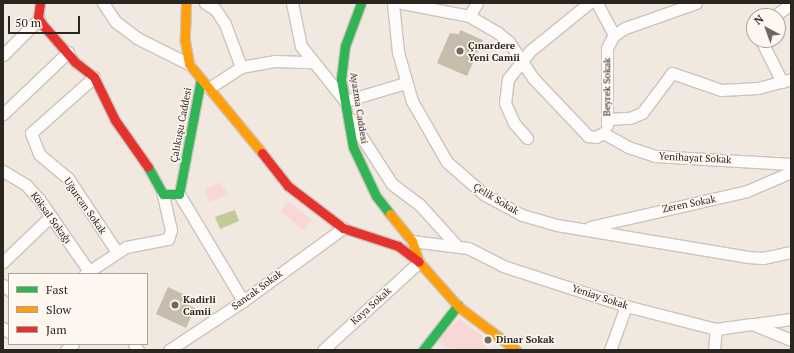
<!DOCTYPE html>
<html>
<head>
<meta charset="utf-8">
<style>
	body { margin:0 }
	#map { position:relative; width:794px; height:353px; overflow:hidden; background:#f1e8df; font-family:"PT Serif",serif }
	div>[style] { position:absolute }
	.green>* { inset:0; background:#f8d8d7 }
	.water>* { inset:0; background:#c0cb99 }
	.building>* { inset:0; background:#c6bdac }
	.roads { filter:drop-shadow(1px 0 #cbc4bd) drop-shadow(-1px 0 #cbc4bd) drop-shadow(0 1px #cbc4bd) drop-shadow(0 -1px #cbc4bd) }
	.street>* { height:11px; margin:-5.5px; padding:0 5.5px; transform-origin:5.5px; border-radius:5.5px; background:#fdfcfa }
	.fast>* { height:9px; margin:-4.5px; padding:0 4.5px; transform-origin:4.5px; border-radius:4.5px; background:#30b455 }
	.slow>* { height:9px; margin:-4.5px; padding:0 4.5px; transform-origin:4.5px; border-radius:4.5px; background:#ff9f0a }
	.jam>* { height:9px; margin:-4.5px; padding:0 4.5px; transform-origin:4.5px; border-radius:4.5px; background:#e5322d }
	.dots>* { width:11px; height:11px; translate:-50% -50%; box-sizing:border-box; border:2px solid #fef7f0; border-radius:50% }
	span { translate:-50% -50%; white-space:nowrap; text-align:center; line-height:1.15; -webkit-text-stroke:3px #fef7f0; paint-order:stroke }
	.poi-label { font-size:10px; color:#2b251f; font-weight:700 }
	.left { translate:0 -50%; text-align:left }
	.street-label { font-size:10px; color:#2b251f }
	.frame { position:absolute; inset:0; border:4px solid #2b251f; pointer-events:none }
	.legend { position:absolute; left:8px; top:273px; width:140px; height:72px; box-sizing:border-box; background:#fef7f0; border:1px solid #aaa39c; margin:0; padding:5px 7px; list-style:none; font-size:12px; color:#2b251f }
	.legend li { display:flex; align-items:center; gap:8px; height:20px }
	.legend b { width:20px; border:1px solid #aaa39c }
	.north { position:absolute; left:746px; top:8px; width:40px; height:40px; box-sizing:border-box; background:#fef7f0; border:1px solid #aaa39c; border-radius:50%; rotate:319deg; font-size:11px; font-weight:700; line-height:16px; text-align:center; color:#2b251f }
	.north::after { content:''; display:block; margin:auto; width:14px; height:18px; background:#706962; clip-path:polygon(50% 0,100% 100%,50% 72%,0 100%) }
	.scale { position:absolute; left:8px; top:16px; width:72px; height:18px; box-sizing:border-box; border:2px solid #2b251f; border-top:0; padding-left:5px; font-size:12px; line-height:14px; white-space:nowrap; color:#2b251f; -webkit-text-stroke:3px #fef7f0; paint-order:stroke }
</style>
</head>
<body>
<div id="map">
	<div class="green">
		<div style="clip-path:polygon(219px 182px,229px 194px,209px 202px,205px 190px)"></div>
		<div style="clip-path:polygon(288px 201px,312px 220px,304px 230px,280px 211px)"></div>
		<div style="clip-path:polygon(459px 319px,490px 341px,484px 350px,452px 350px,437px 341px)"></div>
	</div>
	<div class="water">
		<div style="clip-path:polygon(235px 210px,239px 221px,220px 229px,215px 217px)"></div>
	</div>
	<div class="building">
		<div style="clip-path:polygon(460px 30px,483px 40px,467px 76px,437px 63px,450px 33px,459px 34px)"></div>
		<div style="clip-path:polygon(168px 287px,187px 296px,184px 303px,195px 308px,186px 328px,156px 314px)"></div>
	</div>
	<div class="roads">
		<div class="street">
			<div style="left:103px;top:3px;width:23px;rotate:56deg"></div>
			<div style="left:116px;top:22px;width:26px;rotate:37deg"></div>
			<div style="left:137px;top:38px;width:58px;rotate:26.6deg"></div>
			<div style="left:205px;top:3px;width:12px;rotate:31deg"></div>
			<div style="left:215px;top:9px;width:18px;rotate:56deg"></div>
			<div style="left:225px;top:24px;width:46px;rotate:69.6deg"></div>
			<div style="left:292px;top:3px;width:44px;rotate:78.2deg"></div>
			<div style="left:301px;top:46px;width:70px;rotate:51.3deg"></div>
			<div style="left:345px;top:101px;width:63px;rotate:-16.7deg"></div>
			<div style="left:393px;top:3px;width:49px;rotate:84.2deg"></div>
			<div style="left:398px;top:52px;width:51px;rotate:74.1deg"></div>
			<div style="left:412px;top:101px;width:70px;rotate:60.2deg"></div>
			<div style="left:447px;top:162px;width:50px;rotate:41deg"></div>
			<div style="left:485px;top:195px;width:42px;rotate:28.4deg"></div>
			<div style="left:522px;top:215px;width:36px;rotate:16deg"></div>
			<div style="left:557px;top:225px;width:194px;rotate:9.5deg"></div>
			<div style="left:748px;top:257px;width:15px;rotate:4deg"></div>
			<div style="left:763px;top:258px;width:29px;rotate:-12deg"></div>
			<div style="left:402px;top:3px;width:68px;rotate:11deg"></div>
			<div style="left:469px;top:16px;width:32px;rotate:30deg"></div>
			<div style="left:497px;top:32px;width:16px;rotate:40deg"></div>
			<div style="left:509px;top:42px;width:43px;rotate:56.3deg"></div>
			<div style="left:533px;top:78px;width:80px;rotate:46.5deg"></div>
			<div style="left:588px;top:136px;width:8px;rotate:7deg"></div>
			<div style="left:596px;top:137px;width:8px;rotate:-30deg"></div>
			<div style="left:597px;top:3px;width:36px;rotate:62deg"></div>
			<div style="left:469px;top:16px;width:15px;rotate:-58deg"></div>
			<div style="left:774px;top:16px;width:21px;rotate:-35deg"></div>
			<div style="left:761px;top:40px;width:47px;rotate:63.4deg"></div>
			<div style="left:3px;top:55px;width:51px;rotate:-45deg"></div>
			<div style="left:94px;top:77px;width:84px;rotate:138.4deg"></div>
			<div style="left:31px;top:133px;width:22px;rotate:69deg"></div>
			<div style="left:39px;top:154px;width:38px;rotate:40deg"></div>
			<div style="left:68px;top:178px;width:89px;rotate:56.5deg"></div>
			<div style="left:209px;top:88px;width:38px;rotate:-33deg"></div>
			<div style="left:241px;top:67px;width:35px;rotate:-10deg"></div>
			<div style="left:275px;top:61px;width:36px;rotate:2deg"></div>
			<div style="left:3px;top:114px;width:90px;rotate:-43.6deg"></div>
			<div style="left:350px;top:119px;width:77px;rotate:57.1deg"></div>
			<div style="left:392px;top:184px;width:34px;rotate:37deg"></div>
			<div style="left:419px;top:204px;width:57px;rotate:47.9deg"></div>
			<div style="left:608px;top:119px;width:22px;rotate:-3deg"></div>
			<div style="left:630px;top:118px;width:13px;rotate:-23deg"></div>
			<div style="left:642px;top:113px;width:50px;rotate:-53.1deg"></div>
			<div style="left:672px;top:73px;width:52px;rotate:19.1deg"></div>
			<div style="left:721px;top:90px;width:37px;rotate:-3deg"></div>
			<div style="left:758px;top:88px;width:34px;rotate:-15deg"></div>
			<div style="left:607px;top:125px;width:77px;rotate:-90deg"></div>
			<div style="left:607px;top:48px;width:13px;rotate:-63deg"></div>
			<div style="left:613px;top:36px;width:14px;rotate:-34deg"></div>
			<div style="left:625px;top:28px;width:75px;rotate:-19.4deg"></div>
			<div style="left:603px;top:133px;width:29px;rotate:29deg"></div>
			<div style="left:628px;top:147px;width:28px;rotate:18deg"></div>
			<div style="left:655px;top:156px;width:136px;rotate:3.4deg"></div>
			<div style="left:527px;top:138px;width:20px;rotate:-131deg"></div>
			<div style="left:514px;top:123px;width:22px;rotate:-114deg"></div>
			<div style="left:505px;top:103px;width:24px;rotate:-83deg"></div>
			<div style="left:508px;top:79px;width:37px;rotate:-52deg"></div>
			<div style="left:531px;top:50px;width:75px;rotate:-39deg"></div>
			<div style="left:3px;top:171px;width:27px;rotate:31deg"></div>
			<div style="left:26px;top:185px;width:19px;rotate:47deg"></div>
			<div style="left:39px;top:199px;width:91px;rotate:55.3deg"></div>
			<div style="left:179px;top:194px;width:125px;rotate:59.1deg"></div>
			<div style="left:590px;top:227px;width:161px;rotate:-12.9deg"></div>
			<div style="left:747px;top:191px;width:48px;rotate:-23.4deg"></div>
			<div style="left:412px;top:241px;width:56px;rotate:7.1deg"></div>
			<div style="left:468px;top:248px;width:39px;rotate:27deg"></div>
			<div style="left:503px;top:266px;width:129px;rotate:18deg"></div>
			<div style="left:626px;top:306px;width:93px;rotate:14.3deg"></div>
			<div style="left:716px;top:329px;width:36px;rotate:-8deg"></div>
			<div style="left:752px;top:324px;width:42px;rotate:22.3deg"></div>
			<div style="left:3px;top:262px;width:66px;rotate:-43.8deg"></div>
			<div style="left:85px;top:274px;width:49px;rotate:-33.4deg"></div>
			<div style="left:126px;top:247px;width:43px;rotate:-10.8deg"></div>
			<div style="left:168px;top:239px;width:9px;rotate:-72deg"></div>
			<div style="left:171px;top:230px;width:37px;rotate:-103deg"></div>
			<div style="left:3px;top:285px;width:8px;rotate:40deg"></div>
			<div style="left:755px;top:324px;width:36px;rotate:-8deg"></div>
			<div style="left:3px;top:328px;width:7px;rotate:34deg"></div>
			<div style="left:134px;top:344px;width:7px;rotate:56deg"></div>
			<div style="left:66px;top:350px;width:9px;rotate:-41deg"></div>
			<div style="left:169px;top:350px;width:89px;rotate:-33.5deg"></div>
			<div style="left:243px;top:301px;width:124px;rotate:-36.1deg"></div>
			<div style="left:323px;top:350px;width:130px;rotate:-42.5deg"></div>
			<div style="left:610px;top:350px;width:47px;rotate:-70deg"></div>
			<div style="left:714px;top:350px;width:21px;rotate:-85deg"></div>
		</div>
		<div class="fast">
			<div style="left:361px;top:3px;width:46px;rotate:110.4deg"></div>
			<div style="left:345px;top:46px;width:33px;rotate:97deg"></div>
			<div style="left:341px;top:79px;width:69px;rotate:80deg"></div>
			<div style="left:353px;top:147px;width:54px;rotate:64.9deg"></div>
			<div style="left:376px;top:196px;width:23px;rotate:52deg"></div>
			<div style="left:148px;top:167px;width:31px;rotate:61deg"></div>
			<div style="left:163px;top:194px;width:16px"></div>
			<div style="left:179px;top:194px;width:117px;rotate:-79.2deg"></div>
			<div style="left:423px;top:350px;width:57px;rotate:-52.1deg"></div>
		</div>
		<div class="slow">
			<div style="left:186px;top:3px;width:38px;rotate:92deg"></div>
			<div style="left:185px;top:41px;width:23px;rotate:80deg"></div>
			<div style="left:189px;top:64px;width:115px;rotate:50.6deg"></div>
			<div style="left:390px;top:214px;width:35px;rotate:51deg"></div>
			<div style="left:412px;top:241px;width:22px;rotate:72deg"></div>
			<div style="left:419px;top:262px;width:60px;rotate:48.4deg"></div>
			<div style="left:459px;top:307px;width:71px;rotate:37deg"></div>
		</div>
		<div class="jam">
			<div style="left:40px;top:3px;width:14px;rotate:98deg"></div>
			<div style="left:38px;top:17px;width:8px;rotate:60deg"></div>
			<div style="left:42px;top:24px;width:50px;rotate:49deg"></div>
			<div style="left:75px;top:62px;width:24px;rotate:38deg"></div>
			<div style="left:94px;top:77px;width:48px;rotate:64deg"></div>
			<div style="left:115px;top:120px;width:57px;rotate:54.9deg"></div>
			<div style="left:262px;top:153px;width:42px;rotate:51.8deg"></div>
			<div style="left:288px;top:186px;width:69px;rotate:37.4deg"></div>
			<div style="left:343px;top:228px;width:58px;rotate:18.1deg"></div>
			<div style="left:398px;top:246px;width:26px;rotate:37deg"></div>
		</div>
	</div>
	<div class="dots">
		<div style="left:460px;top:51px;background:#706962"></div>
		<div style="left:175px;top:305px;background:#706962"></div>
		<div style="left:488px;top:340px;background:#706962"></div>
	</div>
	<div class="poi-label">
		<span class="left" style="left:468px;top:51px">Çınardere<br>Yeni Camii</span>
		<span class="left" style="left:183px;top:305px">Kadirli<br>Camii</span>
		<span class="left" style="left:496px;top:340px">Dinar Sokak</span>
	</div>
	<div class="street-label">
		<span style="left:607px;top:87px;rotate:-90deg">Beyrek Sokak</span>
		<span style="left:359px;top:108px;rotate:81deg">Ayazma Caddesi</span>
		<span style="left:181px;top:125px;rotate:-79deg">Çalıkuşu Caddesi</span>
		<span style="left:695px;top:158px;rotate:3deg">Yenihayat Sokak</span>
		<span style="left:496px;top:199px;rotate:31deg">Çelik Sokak</span>
		<span style="left:689px;top:204px;rotate:-11deg">Zeren Sokak</span>
		<span style="left:85px;top:206px;rotate:55deg">Uğurcan Sokak</span>
		<span style="left:51px;top:218px;rotate:54deg">Köksal Sokağı</span>
		<span style="left:257px;top:290px;rotate:-36deg">Sancak Sokak</span>
		<span style="left:600px;top:297px;rotate:18deg">Yeniay Sokak</span>
		<span style="left:371px;top:306px;rotate:-42deg">Kaya Sokak</span>
	</div>
	<div class="frame"></div>
	<ul class="legend">
	<li><b style="height:5px;background:#30b455"></b>Fast</li>
	<li><b style="height:5px;background:#ff9f0a"></b>Slow</li>
	<li><b style="height:5px;background:#e5322d"></b>Jam</li>
	</ul>
	<div class="north">N</div>
	<div class="scale">50 m</div>
</div>
</body>
</html>
